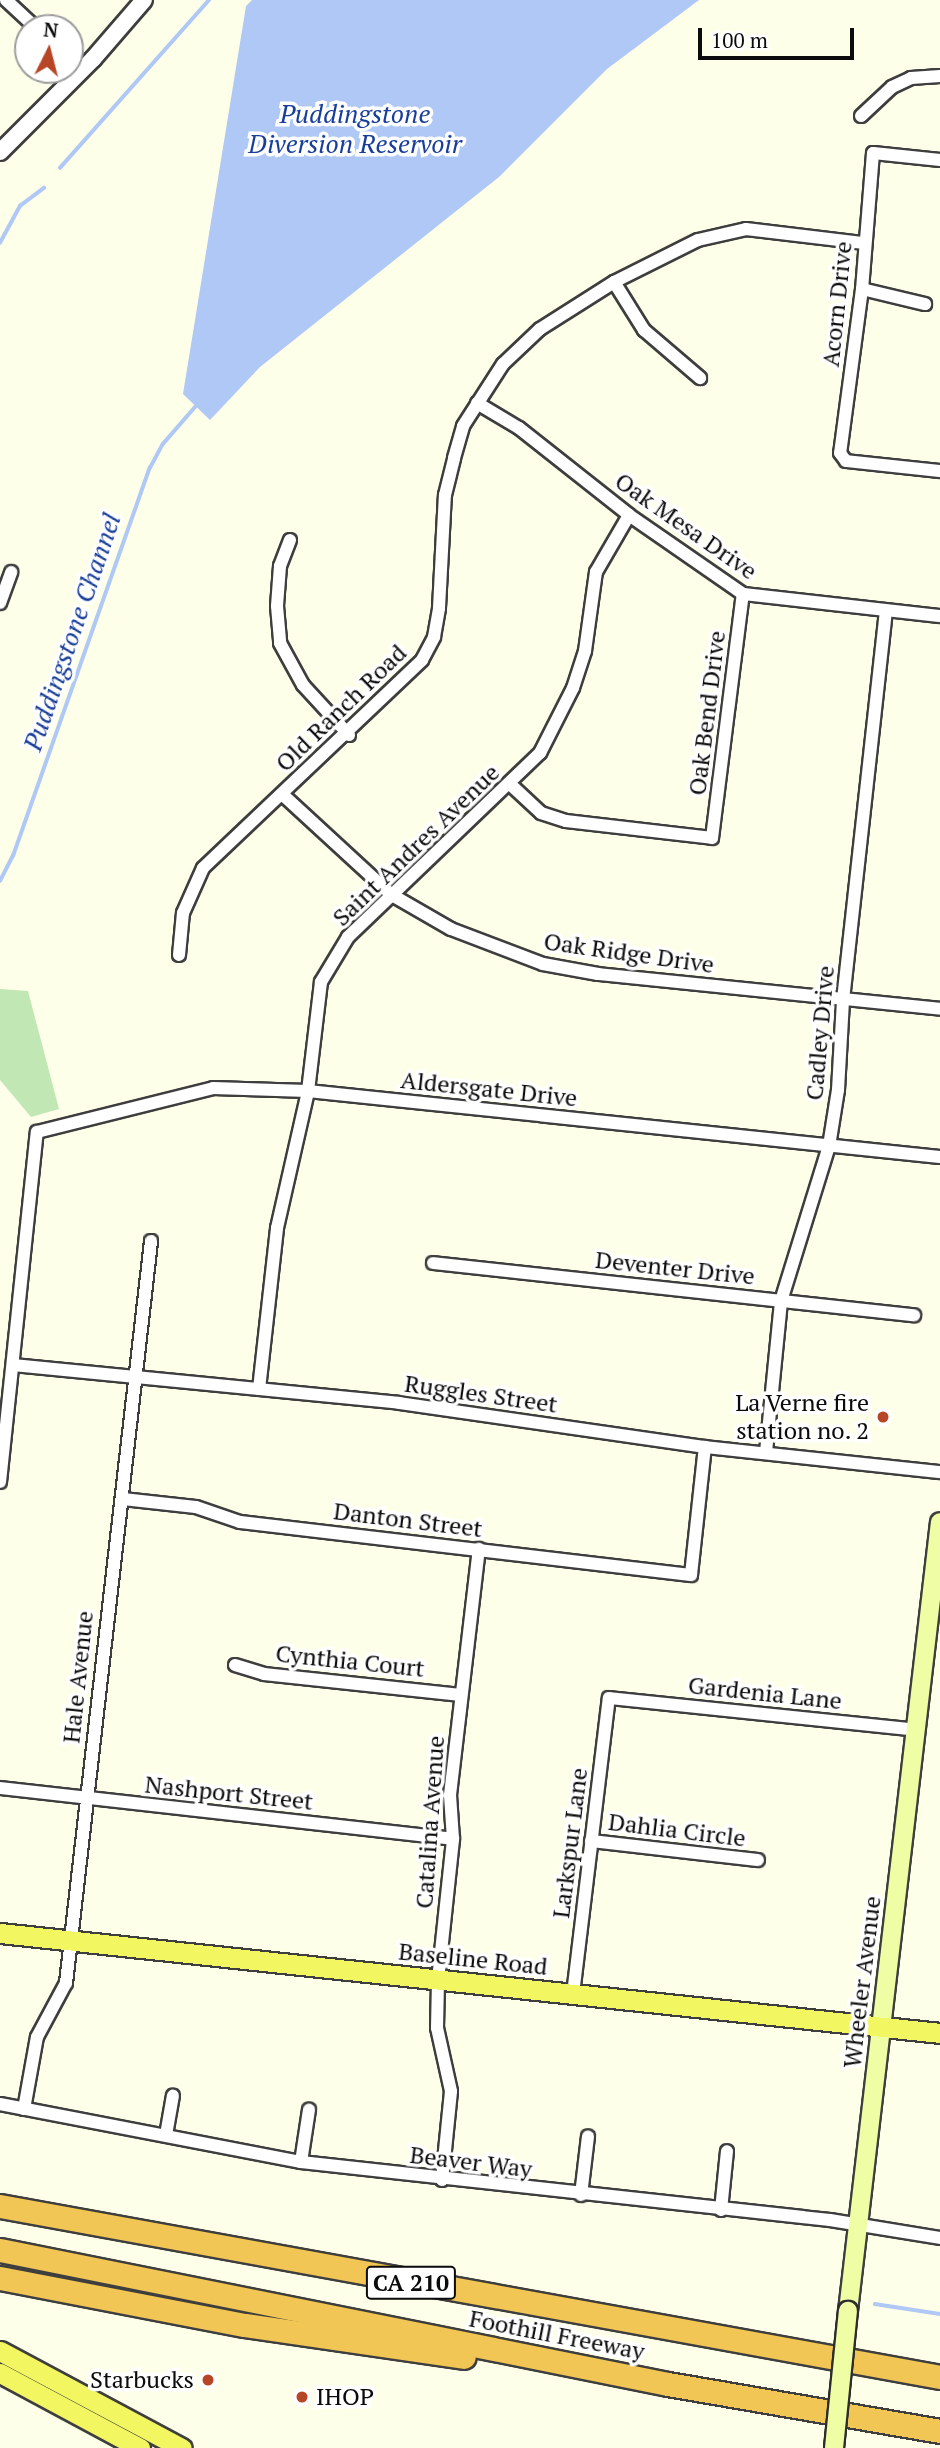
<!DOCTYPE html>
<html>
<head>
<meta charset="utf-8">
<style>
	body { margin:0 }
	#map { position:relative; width:940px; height:2448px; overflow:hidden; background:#fdffe9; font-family:"PT Serif",serif }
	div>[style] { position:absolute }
	.green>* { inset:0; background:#c1e7b4 }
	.water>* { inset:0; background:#afc8f5 }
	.stream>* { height:3.5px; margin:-1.75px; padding:0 1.75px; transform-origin:1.75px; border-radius:1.75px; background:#afc8f5 }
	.roads { filter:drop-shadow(2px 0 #3e3e3e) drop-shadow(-2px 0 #3e3e3e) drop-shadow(0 2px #3e3e3e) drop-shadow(0 -2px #3e3e3e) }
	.minor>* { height:12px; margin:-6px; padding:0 6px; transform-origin:6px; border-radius:6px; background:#fff }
	.tertiary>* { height:16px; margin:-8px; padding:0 8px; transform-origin:8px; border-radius:8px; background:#fff }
	.secondary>* { height:18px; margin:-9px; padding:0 9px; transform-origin:9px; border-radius:9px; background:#effea5 }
	.primary>* { height:19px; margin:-9.5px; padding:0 9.5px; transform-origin:9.5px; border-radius:9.5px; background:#f2f661 }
	.motorway>* { height:23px; margin:-11.5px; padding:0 11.5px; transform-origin:11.5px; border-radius:11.5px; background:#f2c654 }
	.bridges { filter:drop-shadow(2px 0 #2d2d2d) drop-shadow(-2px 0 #2d2d2d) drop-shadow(0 2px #2d2d2d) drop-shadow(0 -2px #2d2d2d) }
	.secondary-bridge>* { height:18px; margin:-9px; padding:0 9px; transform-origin:9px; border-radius:9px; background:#effea5 }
	.dots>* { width:19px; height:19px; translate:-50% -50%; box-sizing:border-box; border:4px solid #fff; border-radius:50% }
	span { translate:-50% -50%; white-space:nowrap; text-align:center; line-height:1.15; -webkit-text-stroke:7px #fff; paint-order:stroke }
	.shield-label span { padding:2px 5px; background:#fff; border:2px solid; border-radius:5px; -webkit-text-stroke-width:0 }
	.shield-label { font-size:23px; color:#0b0b0b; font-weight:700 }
	.street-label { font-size:24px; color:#0b0b0b }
	.poi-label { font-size:24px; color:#0b0b0b }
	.right { translate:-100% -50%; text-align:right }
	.left { translate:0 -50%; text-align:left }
	.water-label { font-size:26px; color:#183e99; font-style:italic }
	.north { position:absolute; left:14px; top:14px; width:70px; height:70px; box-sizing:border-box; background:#fff; border:2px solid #9d9d9d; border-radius:50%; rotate:6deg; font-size:19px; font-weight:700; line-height:28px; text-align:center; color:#0b0b0b }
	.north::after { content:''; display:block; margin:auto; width:24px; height:32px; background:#b74626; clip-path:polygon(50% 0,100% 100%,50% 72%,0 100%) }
	.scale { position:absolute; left:698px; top:28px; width:156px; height:32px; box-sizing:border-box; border:4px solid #0b0b0b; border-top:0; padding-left:9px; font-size:21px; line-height:24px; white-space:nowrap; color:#0b0b0b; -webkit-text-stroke:5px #fff; paint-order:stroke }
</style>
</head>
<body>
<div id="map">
	<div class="green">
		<div style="clip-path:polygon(0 989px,28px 991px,59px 1109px,31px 1117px,0 1080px)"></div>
	</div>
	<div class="water">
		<div style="clip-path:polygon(252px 0,699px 0,607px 69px,499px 177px,260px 367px,210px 420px,183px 394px,246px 6px)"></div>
	</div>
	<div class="stream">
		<div style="left:60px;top:168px;width:225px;rotate:-48.4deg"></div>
		<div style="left:0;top:243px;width:42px;rotate:-61.6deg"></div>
		<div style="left:20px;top:206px;width:30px;rotate:-37deg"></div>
		<div style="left:0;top:881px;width:28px;rotate:-63deg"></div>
		<div style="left:13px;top:856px;width:411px;rotate:-70.6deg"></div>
		<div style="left:150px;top:468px;width:27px;rotate:-62deg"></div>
		<div style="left:163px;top:444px;width:50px;rotate:-49deg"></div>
		<div style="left:875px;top:2304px;width:66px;rotate:8.7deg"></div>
	</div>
	<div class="roads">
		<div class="minor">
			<div style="left:6px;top:0;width:41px;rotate:43deg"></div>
			<div style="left:70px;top:59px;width:15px;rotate:42deg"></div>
			<div style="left:861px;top:116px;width:42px;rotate:-43.1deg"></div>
			<div style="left:892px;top:87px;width:21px;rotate:-25deg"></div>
			<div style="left:911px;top:78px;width:29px;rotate:-4deg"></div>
			<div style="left:940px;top:160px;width:67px;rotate:-174deg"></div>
			<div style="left:873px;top:153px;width:136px;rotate:94.6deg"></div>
			<div style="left:862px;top:289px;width:165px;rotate:97.6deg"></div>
			<div style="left:840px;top:453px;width:10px;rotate:53deg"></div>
			<div style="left:846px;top:461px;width:95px;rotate:6.1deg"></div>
			<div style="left:614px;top:282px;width:57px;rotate:58deg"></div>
			<div style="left:644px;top:330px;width:74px;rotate:40.6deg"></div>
			<div style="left:862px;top:289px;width:65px;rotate:13.4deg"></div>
			<div style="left:477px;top:403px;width:49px;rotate:30.8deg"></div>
			<div style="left:519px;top:428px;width:140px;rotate:38.3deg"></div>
			<div style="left:629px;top:515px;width:139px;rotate:34.7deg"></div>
			<div style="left:743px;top:594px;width:198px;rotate:6.4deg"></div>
			<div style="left:290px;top:540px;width:28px;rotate:111deg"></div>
			<div style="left:280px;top:566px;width:40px;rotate:94.3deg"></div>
			<div style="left:277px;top:606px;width:37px;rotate:85deg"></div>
			<div style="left:280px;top:643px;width:48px;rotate:61.3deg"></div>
			<div style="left:303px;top:685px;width:68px;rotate:47.4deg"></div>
			<div style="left:0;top:603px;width:33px;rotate:-70deg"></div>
			<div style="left:511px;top:785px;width:41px;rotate:43deg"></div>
			<div style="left:541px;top:813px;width:26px;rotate:18deg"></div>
			<div style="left:566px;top:821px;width:147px;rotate:6.6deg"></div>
			<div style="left:712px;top:838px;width:246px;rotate:-82.8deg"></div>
			<div style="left:282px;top:794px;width:149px;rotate:42.6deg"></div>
			<div style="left:392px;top:895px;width:68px;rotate:30deg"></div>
			<div style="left:451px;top:929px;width:98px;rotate:20.8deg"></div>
			<div style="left:543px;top:964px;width:56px;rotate:10.3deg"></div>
			<div style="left:598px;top:974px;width:344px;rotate:5.8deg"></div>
			<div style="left:179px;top:955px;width:42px;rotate:-84.6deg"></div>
			<div style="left:183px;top:913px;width:49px;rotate:-66deg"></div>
			<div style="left:203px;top:868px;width:302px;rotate:-43.5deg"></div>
			<div style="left:422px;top:660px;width:26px;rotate:-62deg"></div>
			<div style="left:434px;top:637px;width:29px;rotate:-80deg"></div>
			<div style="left:439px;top:608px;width:113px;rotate:-87deg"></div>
			<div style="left:445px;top:495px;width:38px;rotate:-76deg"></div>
			<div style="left:454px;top:458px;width:33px;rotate:-74deg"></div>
			<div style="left:463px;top:426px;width:74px;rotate:-57.2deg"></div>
			<div style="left:503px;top:364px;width:51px;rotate:-43.4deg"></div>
			<div style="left:540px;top:329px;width:88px;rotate:-32.4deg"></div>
			<div style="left:614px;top:282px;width:94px;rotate:-26.6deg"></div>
			<div style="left:698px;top:240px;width:49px;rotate:-12.9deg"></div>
			<div style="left:746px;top:229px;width:119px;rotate:6.8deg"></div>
			<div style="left:433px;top:1263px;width:484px;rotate:6.2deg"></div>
			<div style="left:14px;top:1365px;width:387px;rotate:5.6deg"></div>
			<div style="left:399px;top:1403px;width:309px;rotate:8.2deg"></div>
			<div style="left:705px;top:1447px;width:236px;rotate:6.1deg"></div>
			<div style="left:259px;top:1389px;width:162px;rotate:-83.6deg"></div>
			<div style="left:277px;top:1228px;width:140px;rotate:-77.2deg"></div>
			<div style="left:308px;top:1091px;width:110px;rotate:-83.2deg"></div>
			<div style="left:321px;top:982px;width:52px;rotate:-59deg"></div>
			<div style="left:348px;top:937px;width:266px;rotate:-43.8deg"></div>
			<div style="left:540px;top:753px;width:73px;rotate:-63.1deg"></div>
			<div style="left:573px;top:688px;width:39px;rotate:-72deg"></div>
			<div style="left:585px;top:651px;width:80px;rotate:-82.1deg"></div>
			<div style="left:596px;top:572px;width:66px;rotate:-59.9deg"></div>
			<div style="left:766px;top:1452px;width:152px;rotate:-84.3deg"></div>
			<div style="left:781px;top:1301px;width:162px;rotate:-72.8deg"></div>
			<div style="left:829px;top:1146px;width:57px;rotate:-80.9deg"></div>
			<div style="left:838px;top:1090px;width:90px;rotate:-86.8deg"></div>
			<div style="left:843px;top:1000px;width:391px;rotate:-83.7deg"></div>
			<div style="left:0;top:1482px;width:352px;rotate:-84deg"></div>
			<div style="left:37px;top:1132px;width:181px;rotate:-14deg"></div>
			<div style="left:213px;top:1088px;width:95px;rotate:1.8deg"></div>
			<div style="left:308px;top:1091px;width:635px;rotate:5.96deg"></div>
			<div style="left:123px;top:1499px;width:73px;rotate:6.3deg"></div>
			<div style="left:196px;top:1507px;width:46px;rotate:18.8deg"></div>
			<div style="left:240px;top:1522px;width:454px;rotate:6.7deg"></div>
			<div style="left:691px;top:1575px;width:129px;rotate:-83.8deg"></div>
			<div style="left:235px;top:1665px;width:30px;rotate:17deg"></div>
			<div style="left:264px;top:1674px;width:198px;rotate:6.1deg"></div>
			<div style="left:0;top:1788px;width:456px;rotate:6.4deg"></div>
			<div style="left:591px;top:1841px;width:168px;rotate:6.5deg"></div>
			<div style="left:573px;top:1994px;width:298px;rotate:-83.1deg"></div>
			<div style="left:609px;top:1698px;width:310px;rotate:5.9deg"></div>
			<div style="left:0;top:2104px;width:307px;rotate:10.9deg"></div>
			<div style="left:301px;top:2162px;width:532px;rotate:6.26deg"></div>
			<div style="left:830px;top:2220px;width:111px;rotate:9.3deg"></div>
			<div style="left:24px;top:2109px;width:73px;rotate:-79.8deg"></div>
			<div style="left:37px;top:2037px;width:61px;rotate:-61.8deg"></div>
			<div style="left:66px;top:1983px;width:747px;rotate:-83.46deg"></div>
			<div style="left:166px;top:2135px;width:40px;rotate:-80deg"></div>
			<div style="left:301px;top:2162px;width:53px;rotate:-81.3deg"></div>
			<div style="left:442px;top:2180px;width:89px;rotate:-84.2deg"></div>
			<div style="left:451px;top:2091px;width:65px;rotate:-102.5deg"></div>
			<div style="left:437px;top:2028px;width:48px;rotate:-88.8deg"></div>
			<div style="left:438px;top:1980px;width:142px;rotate:-83.9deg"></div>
			<div style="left:453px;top:1839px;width:44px;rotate:-93.9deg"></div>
			<div style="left:450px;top:1795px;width:248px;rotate:-83.3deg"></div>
			<div style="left:581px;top:2195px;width:59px;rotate:-83.2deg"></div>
			<div style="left:721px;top:2210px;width:59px;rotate:-84.2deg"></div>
		</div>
		<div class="tertiary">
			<div style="left:0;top:152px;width:132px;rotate:-45deg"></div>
			<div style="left:93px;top:59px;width:78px;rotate:-49.2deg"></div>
		</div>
		<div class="secondary">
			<div style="left:848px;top:2311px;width:794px;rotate:-83.35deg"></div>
		</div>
		<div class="primary">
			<div style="left:0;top:1933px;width:945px;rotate:6.07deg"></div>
			<div style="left:0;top:2351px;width:206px;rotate:28.1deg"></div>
			<div style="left:0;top:2373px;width:159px;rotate:28.2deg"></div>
		</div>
		<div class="motorway">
			<div style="left:0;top:2206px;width:955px;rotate:10.31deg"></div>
			<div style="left:0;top:2250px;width:681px;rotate:11.34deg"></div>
			<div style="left:668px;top:2384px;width:276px;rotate:9.8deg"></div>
			<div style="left:0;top:2278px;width:249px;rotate:10.9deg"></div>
			<div style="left:245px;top:2325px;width:221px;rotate:8.3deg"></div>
		</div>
	</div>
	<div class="bridges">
		<div class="secondary-bridge">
			<div style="left:834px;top:2448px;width:138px;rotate:-84.2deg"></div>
		</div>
	</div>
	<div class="dots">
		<div style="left:883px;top:1417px;background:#b74626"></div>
		<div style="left:208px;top:2380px;background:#b74626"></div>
		<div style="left:302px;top:2397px;background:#b74626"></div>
	</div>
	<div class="shield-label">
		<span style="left:411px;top:2283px">CA 210</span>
	</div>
	<div class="street-label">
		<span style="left:837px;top:304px;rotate:-84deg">Acorn Drive</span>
		<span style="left:686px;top:526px;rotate:35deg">Oak Mesa Drive</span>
		<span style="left:341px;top:708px;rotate:-44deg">Old Ranch Road</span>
		<span style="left:707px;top:713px;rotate:-83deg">Oak Bend Drive</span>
		<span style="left:416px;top:845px;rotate:-44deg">Saint Andres Avenue</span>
		<span style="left:629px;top:953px;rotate:8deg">Oak Ridge Drive</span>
		<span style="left:820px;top:1033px;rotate:-85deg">Cadley Drive</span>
		<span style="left:489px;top:1089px;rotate:6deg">Aldersgate Drive</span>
		<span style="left:675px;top:1268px;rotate:6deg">Deventer Drive</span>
		<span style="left:481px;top:1394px;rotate:8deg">Ruggles Street</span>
		<span style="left:408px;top:1520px;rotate:7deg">Danton Street</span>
		<span style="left:350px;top:1661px;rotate:6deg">Cynthia Court</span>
		<span style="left:78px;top:1677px;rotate:-84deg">Hale Avenue</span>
		<span style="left:765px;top:1693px;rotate:6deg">Gardenia Lane</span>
		<span style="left:229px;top:1793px;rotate:6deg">Nashport Street</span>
		<span style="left:430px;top:1822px;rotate:-86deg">Catalina Avenue</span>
		<span style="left:677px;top:1830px;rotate:7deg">Dahlia Circle</span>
		<span style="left:570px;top:1843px;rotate:-83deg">Larkspur Lane</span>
		<span style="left:473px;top:1959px;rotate:6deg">Baseline Road</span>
		<span style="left:862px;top:1982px;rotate:-83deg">Wheeler Avenue</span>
		<span style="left:471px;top:2162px;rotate:7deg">Beaver Way</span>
		<span style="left:557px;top:2335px;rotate:11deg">Foothill Freeway</span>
	</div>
	<div class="poi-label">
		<span class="right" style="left:869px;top:1417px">La Verne fire<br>station no. 2</span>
		<span class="right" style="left:194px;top:2380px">Starbucks</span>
		<span class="left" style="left:316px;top:2397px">IHOP</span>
	</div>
	<div class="water-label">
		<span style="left:355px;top:129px">Puddingstone<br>Diversion Reservoir</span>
		<span style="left:72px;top:632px;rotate:-71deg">Puddingstone Channel</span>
	</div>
	<div class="north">N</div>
	<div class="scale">100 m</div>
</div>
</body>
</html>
